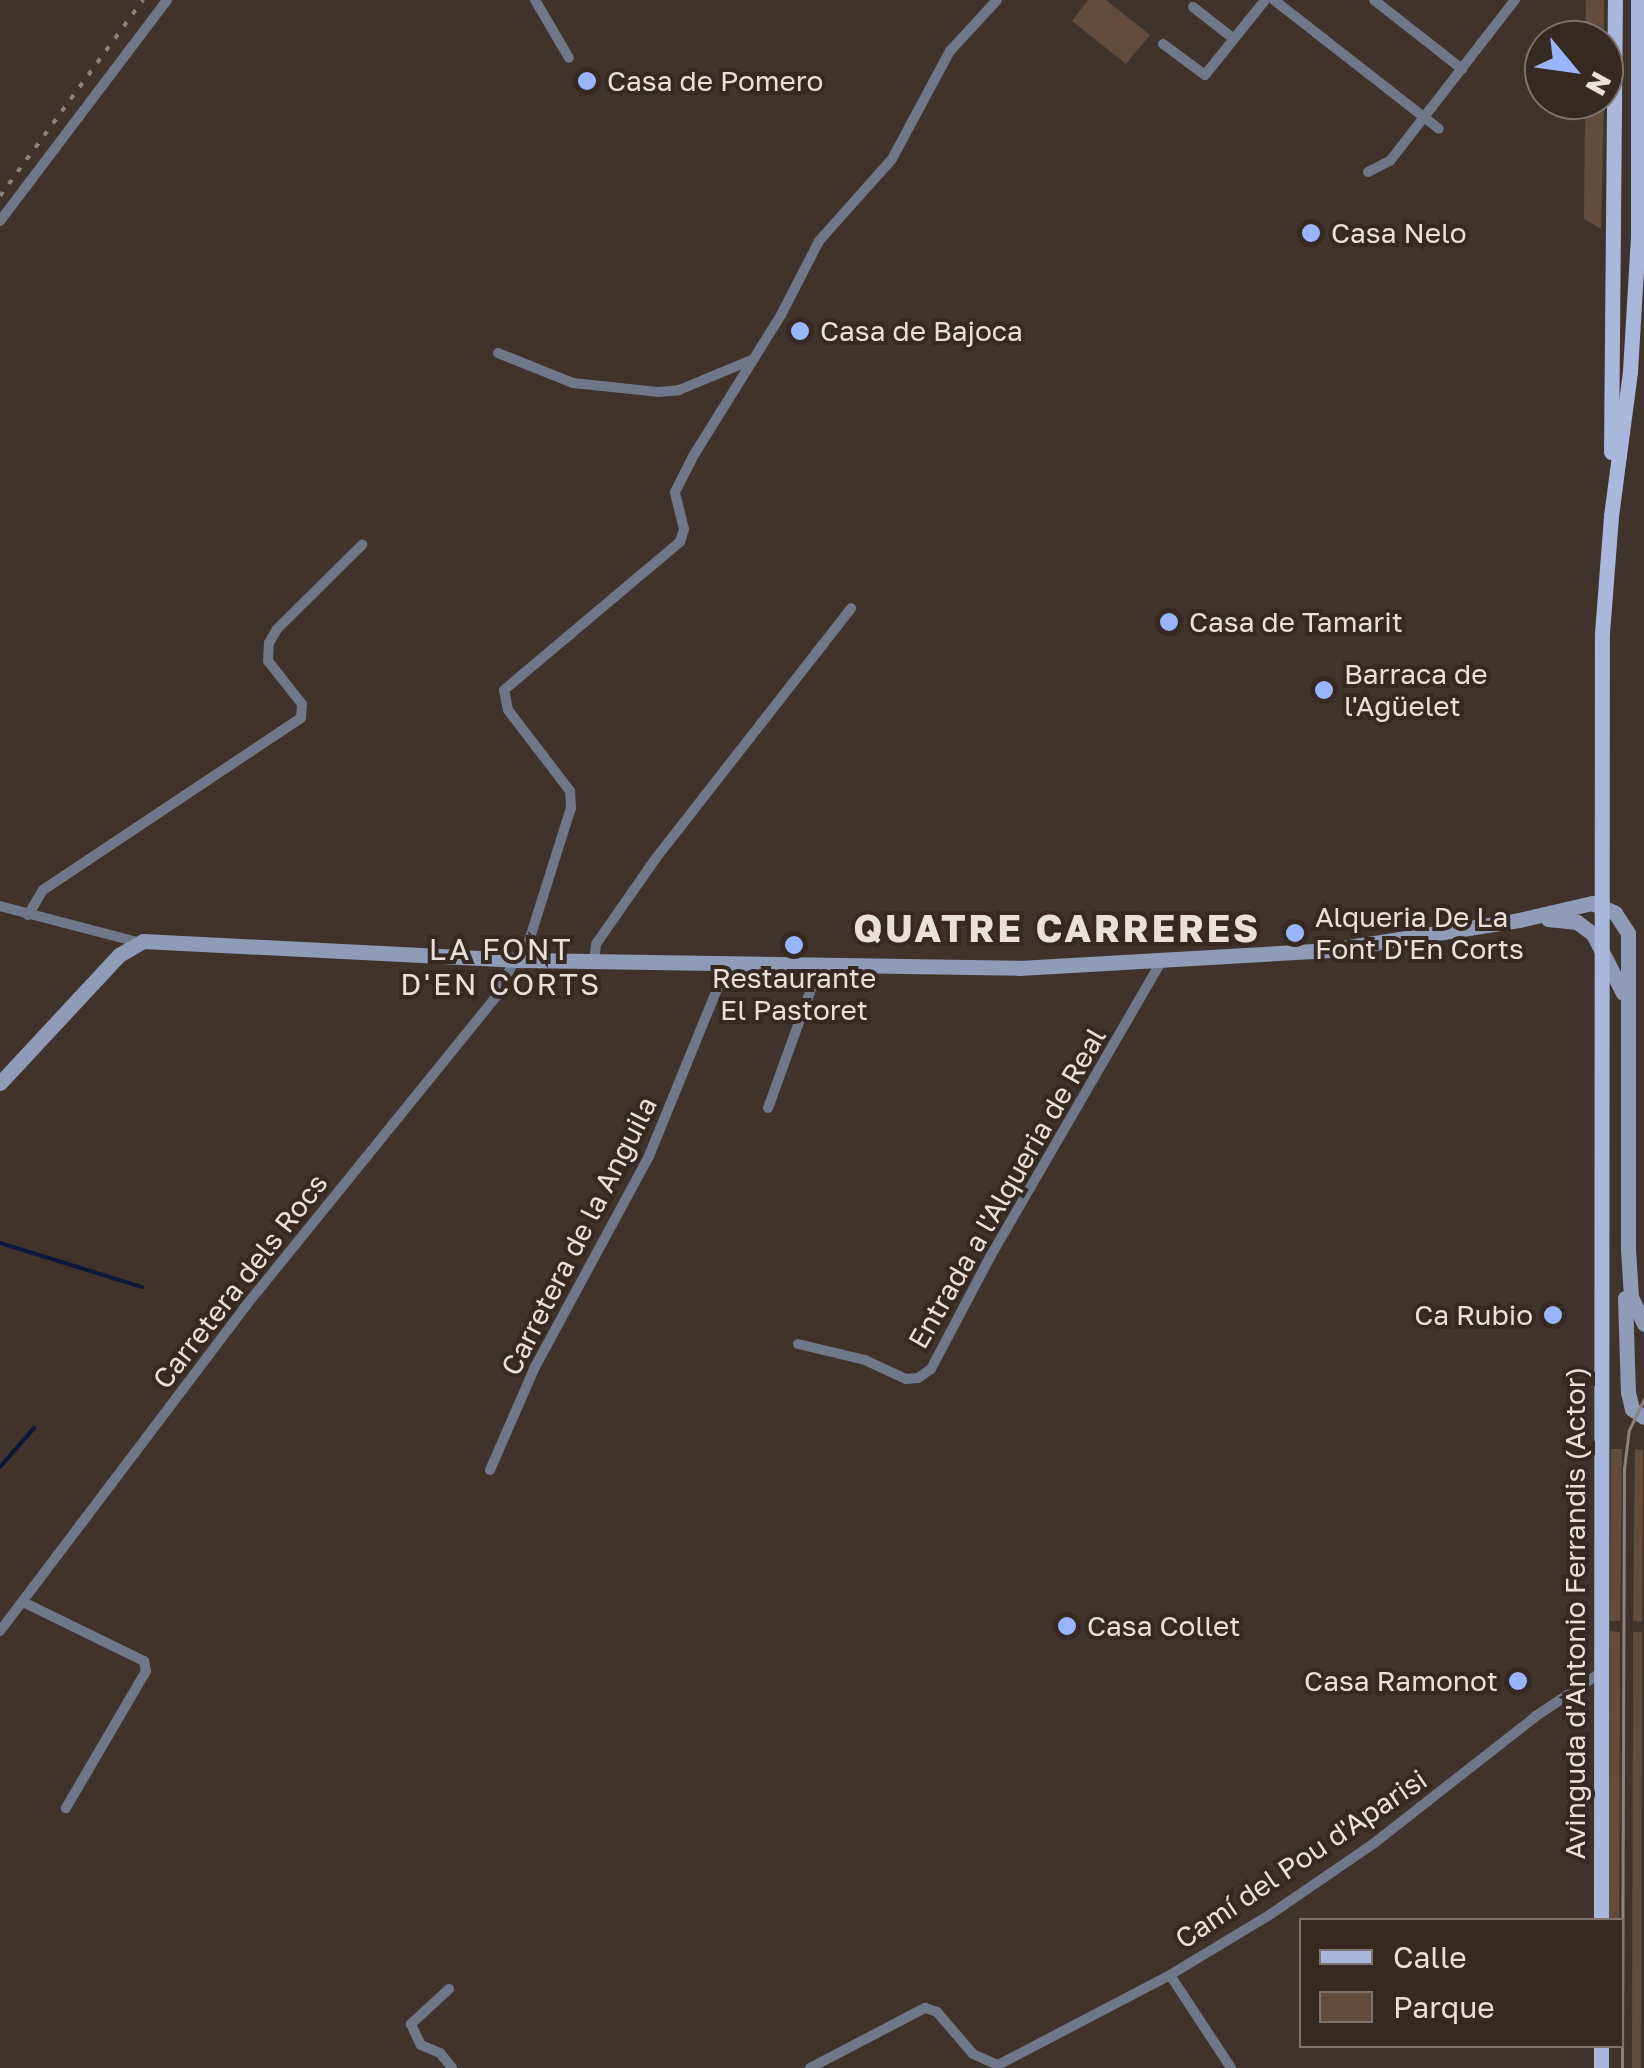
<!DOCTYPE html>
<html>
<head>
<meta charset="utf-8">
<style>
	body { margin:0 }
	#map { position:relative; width:1644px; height:2068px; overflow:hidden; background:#3f332c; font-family:"Golos Text",sans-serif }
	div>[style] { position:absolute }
	.green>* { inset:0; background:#644c3c }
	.stream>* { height:4px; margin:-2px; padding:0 2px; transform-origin:2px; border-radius:2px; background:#0d1737 }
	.street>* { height:10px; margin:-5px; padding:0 5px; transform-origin:5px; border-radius:5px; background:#6f7788 }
	.secondary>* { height:15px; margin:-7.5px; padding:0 7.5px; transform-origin:7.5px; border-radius:7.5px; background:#8f9bb7 }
	.primary>* { height:15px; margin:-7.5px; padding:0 7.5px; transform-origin:7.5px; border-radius:7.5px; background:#a8b7db }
	.tram>* { height:2.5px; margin:-1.25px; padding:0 1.25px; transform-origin:1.25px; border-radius:1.25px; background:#8d837d }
	.rail>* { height:4px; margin-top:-2px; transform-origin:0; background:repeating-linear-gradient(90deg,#8d837d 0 5px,transparent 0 15px) }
	.dots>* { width:28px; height:28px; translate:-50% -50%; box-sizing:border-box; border:5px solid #352922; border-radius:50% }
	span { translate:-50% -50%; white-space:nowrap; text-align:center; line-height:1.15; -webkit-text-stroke:8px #352922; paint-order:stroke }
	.poi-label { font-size:28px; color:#e8e0db }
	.left { translate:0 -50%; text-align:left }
	.right { translate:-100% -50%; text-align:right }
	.street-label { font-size:28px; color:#e8e0db }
	.neighbourhood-label { font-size:30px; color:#e8e0db; letter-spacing:2.5px }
	.district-label { font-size:38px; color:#e8e0db; font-weight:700; letter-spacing:2.5px }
	.legend { position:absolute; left:1299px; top:1918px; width:325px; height:130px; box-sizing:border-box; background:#352922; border:2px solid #7d726c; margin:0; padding:12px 18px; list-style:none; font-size:30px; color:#e8e0db }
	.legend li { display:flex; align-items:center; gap:20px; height:50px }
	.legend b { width:50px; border:2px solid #7d726c }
	.north { position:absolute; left:1524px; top:20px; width:100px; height:100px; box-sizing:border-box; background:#352922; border:2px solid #7d726c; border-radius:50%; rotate:119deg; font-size:28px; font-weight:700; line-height:40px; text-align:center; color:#e8e0db }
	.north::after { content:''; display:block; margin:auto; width:35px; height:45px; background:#99b5fd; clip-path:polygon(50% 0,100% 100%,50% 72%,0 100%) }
</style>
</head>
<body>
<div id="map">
	<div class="green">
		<div style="clip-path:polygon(1088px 0,1106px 0,1150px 35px,1126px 64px,1072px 21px)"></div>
		<div style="clip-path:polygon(1586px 0,1604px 0,1604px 40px,1585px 40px)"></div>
		<div style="clip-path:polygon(1585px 100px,1604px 100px,1601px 229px,1584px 219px)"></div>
		<div style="clip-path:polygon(1611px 1449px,1622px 1449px,1620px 1621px,1610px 1621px)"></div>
		<div style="clip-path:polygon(1635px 1449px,1643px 1450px,1642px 1622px,1633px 1621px)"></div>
		<div style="clip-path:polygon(1610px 1631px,1620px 1632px,1619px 1920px,1609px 1920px)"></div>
		<div style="clip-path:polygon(1633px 1632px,1642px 1632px,1641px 2068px,1632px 2068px)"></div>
	</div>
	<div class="stream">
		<div style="left:0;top:1243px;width:149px;rotate:17.2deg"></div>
		<div style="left:0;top:1467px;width:52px;rotate:-48.9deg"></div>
	</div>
	<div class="street">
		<div style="left:535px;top:0;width:67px;rotate:59.6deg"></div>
		<div style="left:1274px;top:0;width:209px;rotate:38deg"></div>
		<div style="left:1374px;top:0;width:112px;rotate:38.1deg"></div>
		<div style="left:1193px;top:7px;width:52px;rotate:38deg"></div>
		<div style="left:1163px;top:44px;width:52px;rotate:36.4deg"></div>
		<div style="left:1205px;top:75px;width:96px;rotate:-51.3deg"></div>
		<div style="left:1368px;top:172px;width:25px;rotate:-27deg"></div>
		<div style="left:1390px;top:161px;width:204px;rotate:-52.2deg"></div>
		<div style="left:0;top:221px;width:277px;rotate:-52.9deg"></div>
		<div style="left:498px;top:353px;width:81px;rotate:21.8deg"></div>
		<div style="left:573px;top:383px;width:85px;rotate:6deg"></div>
		<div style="left:658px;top:392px;width:21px;rotate:-5deg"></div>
		<div style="left:679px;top:390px;width:81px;rotate:-22.5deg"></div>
		<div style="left:0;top:906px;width:142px;rotate:14.7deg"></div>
		<div style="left:28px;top:915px;width:29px;rotate:-59deg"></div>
		<div style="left:43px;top:890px;width:310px;rotate:-33.7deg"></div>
		<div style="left:301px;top:718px;width:14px;rotate:-86deg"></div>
		<div style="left:302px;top:704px;width:55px;rotate:-128.3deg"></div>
		<div style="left:268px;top:661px;width:18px;rotate:-87deg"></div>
		<div style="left:269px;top:643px;width:16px;rotate:-60deg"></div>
		<div style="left:277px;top:629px;width:120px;rotate:-44.7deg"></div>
		<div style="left:523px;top:960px;width:159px;rotate:-72.5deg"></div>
		<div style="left:571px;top:808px;width:17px;rotate:-93deg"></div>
		<div style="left:570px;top:791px;width:102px;rotate:-127.4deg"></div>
		<div style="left:508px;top:710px;width:20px;rotate:-101deg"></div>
		<div style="left:504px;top:690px;width:230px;rotate:-40.1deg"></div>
		<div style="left:680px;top:542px;width:14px;rotate:-73deg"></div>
		<div style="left:684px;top:529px;width:38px;rotate:-104deg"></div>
		<div style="left:675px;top:492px;width:38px;rotate:-63deg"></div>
		<div style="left:692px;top:458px;width:168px;rotate:-58.1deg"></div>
		<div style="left:781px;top:315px;width:83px;rotate:-62.8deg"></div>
		<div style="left:819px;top:241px;width:110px;rotate:-48.3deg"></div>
		<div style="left:892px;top:159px;width:123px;rotate:-61.8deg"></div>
		<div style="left:950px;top:51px;width:69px;rotate:-47.3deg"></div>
		<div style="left:594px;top:961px;width:17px;rotate:-83deg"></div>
		<div style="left:596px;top:944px;width:105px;rotate:-55.1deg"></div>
		<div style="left:656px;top:858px;width:317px;rotate:-52deg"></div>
		<div style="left:768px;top:1108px;width:150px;rotate:-70.1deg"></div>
		<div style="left:798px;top:1344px;width:69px;rotate:13.4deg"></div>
		<div style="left:865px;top:1360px;width:45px;rotate:24.9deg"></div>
		<div style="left:906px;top:1379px;width:12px;rotate:-5deg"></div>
		<div style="left:918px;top:1378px;width:16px;rotate:-35deg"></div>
		<div style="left:931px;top:1369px;width:127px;rotate:-62.2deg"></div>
		<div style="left:990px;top:1257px;width:345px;rotate:-59.9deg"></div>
		<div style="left:490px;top:1470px;width:112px;rotate:-66.4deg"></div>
		<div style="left:535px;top:1367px;width:240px;rotate:-61.6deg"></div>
		<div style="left:649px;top:1156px;width:206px;rotate:-67.8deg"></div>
		<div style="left:23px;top:1602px;width:135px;rotate:26deg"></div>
		<div style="left:144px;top:1661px;width:10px;rotate:79deg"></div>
		<div style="left:146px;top:1671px;width:159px;rotate:120.3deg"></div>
		<div style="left:0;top:1631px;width:405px;rotate:-52.9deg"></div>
		<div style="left:244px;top:1308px;width:402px;rotate:-51deg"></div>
		<div style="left:497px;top:996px;width:41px;rotate:-64.1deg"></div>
		<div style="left:1170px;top:1975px;width:111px;rotate:56.7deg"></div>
		<div style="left:449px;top:1989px;width:52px;rotate:137.4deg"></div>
		<div style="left:411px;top:2024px;width:23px;rotate:65deg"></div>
		<div style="left:421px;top:2045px;width:21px;rotate:23deg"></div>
		<div style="left:440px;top:2053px;width:19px;rotate:51deg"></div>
		<div style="left:998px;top:2065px;width:194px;rotate:-27.6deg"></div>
		<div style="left:1170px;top:1975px;width:118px;rotate:-31.1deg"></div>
		<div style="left:1271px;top:1914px;width:124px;rotate:-34.5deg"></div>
		<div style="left:1373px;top:1844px;width:207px;rotate:-38.1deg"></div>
		<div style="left:1536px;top:1716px;width:77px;rotate:-33.9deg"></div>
		<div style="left:810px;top:2068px;width:130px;rotate:-27.6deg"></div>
		<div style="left:925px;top:2008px;width:13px;rotate:18deg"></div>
		<div style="left:937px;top:2012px;width:55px;rotate:49.4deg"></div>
		<div style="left:973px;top:2054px;width:27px;rotate:24deg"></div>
	</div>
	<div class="secondary">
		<div style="left:1548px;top:919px;width:29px;rotate:6deg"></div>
		<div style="left:1577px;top:922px;width:20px;rotate:37deg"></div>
		<div style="left:1593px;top:934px;width:66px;rotate:63deg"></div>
		<div style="left:0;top:1083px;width:175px;rotate:-47.1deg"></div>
		<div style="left:119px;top:955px;width:28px;rotate:-30deg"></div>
		<div style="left:143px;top:941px;width:380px;rotate:2.9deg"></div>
		<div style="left:523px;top:960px;width:496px;rotate:0.9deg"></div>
		<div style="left:1019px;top:968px;width:312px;rotate:-3.3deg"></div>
		<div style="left:1330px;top:950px;width:191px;rotate:-9deg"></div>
		<div style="left:1519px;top:920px;width:75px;rotate:-13.1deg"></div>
		<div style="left:1592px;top:903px;width:25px;rotate:23deg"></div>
		<div style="left:1615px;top:913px;width:24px;rotate:57deg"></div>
		<div style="left:1628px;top:933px;width:316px;rotate:90deg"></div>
		<div style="left:1628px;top:1249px;width:48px;rotate:86.4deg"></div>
		<div style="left:1631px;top:1297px;width:30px;rotate:64deg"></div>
		<div style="left:1625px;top:1298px;width:94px;rotate:88.2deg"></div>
		<div style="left:1628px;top:1392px;width:17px;rotate:77deg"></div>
		<div style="left:1632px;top:1409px;width:14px;rotate:34deg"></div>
	</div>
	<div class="primary">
		<div style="left:1611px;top:452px;width:452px;rotate:-89.5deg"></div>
		<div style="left:1601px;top:1920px;width:1287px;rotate:-89.96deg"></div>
		<div style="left:1602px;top:633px;width:117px;rotate:-85.6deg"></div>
		<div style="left:1611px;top:516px;width:146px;rotate:-82.5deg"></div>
		<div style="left:1630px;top:371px;width:133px;rotate:-86.6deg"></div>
		<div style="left:1638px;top:238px;width:238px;rotate:-90deg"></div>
		<div style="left:1601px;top:2046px;width:22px;rotate:90deg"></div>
	</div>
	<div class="tram">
		<div style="left:1622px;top:2068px;width:599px;rotate:-89.81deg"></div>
		<div style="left:1624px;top:1469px;width:39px;rotate:-83deg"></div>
		<div style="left:1629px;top:1430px;width:34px;rotate:-64deg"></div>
	</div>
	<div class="rail">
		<div style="left:0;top:196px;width:243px;rotate:-53.9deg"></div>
	</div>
	<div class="dots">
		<div style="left:587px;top:81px;background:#99b5fd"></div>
		<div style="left:1311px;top:233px;background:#99b5fd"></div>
		<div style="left:800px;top:331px;background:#99b5fd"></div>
		<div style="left:1169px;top:622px;background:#99b5fd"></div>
		<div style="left:1324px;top:690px;background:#99b5fd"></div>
		<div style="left:1295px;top:933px;background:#99b5fd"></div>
		<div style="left:794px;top:945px;background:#99b5fd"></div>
		<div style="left:1553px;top:1315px;background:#99b5fd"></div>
		<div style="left:1067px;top:1626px;background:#99b5fd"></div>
		<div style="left:1518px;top:1681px;background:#99b5fd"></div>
	</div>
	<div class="poi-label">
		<span class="left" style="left:607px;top:81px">Casa de Pomero</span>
		<span class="left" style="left:1331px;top:233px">Casa Nelo</span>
		<span class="left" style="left:820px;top:331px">Casa de Bajoca</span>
		<span class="left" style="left:1189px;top:622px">Casa de Tamarit</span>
		<span class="left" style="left:1344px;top:690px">Barraca de<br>l'Agüelet</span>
		<span class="left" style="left:1315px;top:933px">Alqueria De La<br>Font D'En Corts</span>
		<span style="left:794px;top:994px">Restaurante<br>El Pastoret</span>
		<span class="right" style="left:1533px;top:1315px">Ca Rubio</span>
		<span class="left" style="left:1087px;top:1626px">Casa Collet</span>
		<span class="right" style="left:1498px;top:1681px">Casa Ramonot</span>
	</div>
	<div class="street-label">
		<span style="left:1007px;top:1188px;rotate:-60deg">Entrada a l'Alqueria de Real</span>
		<span style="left:579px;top:1236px;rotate:-63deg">Carretera de la Anguila</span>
		<span style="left:240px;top:1281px;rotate:-52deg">Carretera dels Rocs</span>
		<span style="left:1575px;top:1613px;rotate:-90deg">Avinguda d'Antonio Ferrandis (Actor)</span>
		<span style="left:1301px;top:1859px;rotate:-34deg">Camí del Pou d'Aparisi</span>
	</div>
	<div class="neighbourhood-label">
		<span style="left:501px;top:966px">LA FONT<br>D'EN CORTS</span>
	</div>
	<div class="district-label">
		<span style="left:1057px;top:928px">QUATRE CARRERES</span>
	</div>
	<ul class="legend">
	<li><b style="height:12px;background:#a8b7db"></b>Calle</li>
	<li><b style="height:28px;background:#644c3c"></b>Parque</li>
	</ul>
	<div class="north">N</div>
</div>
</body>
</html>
